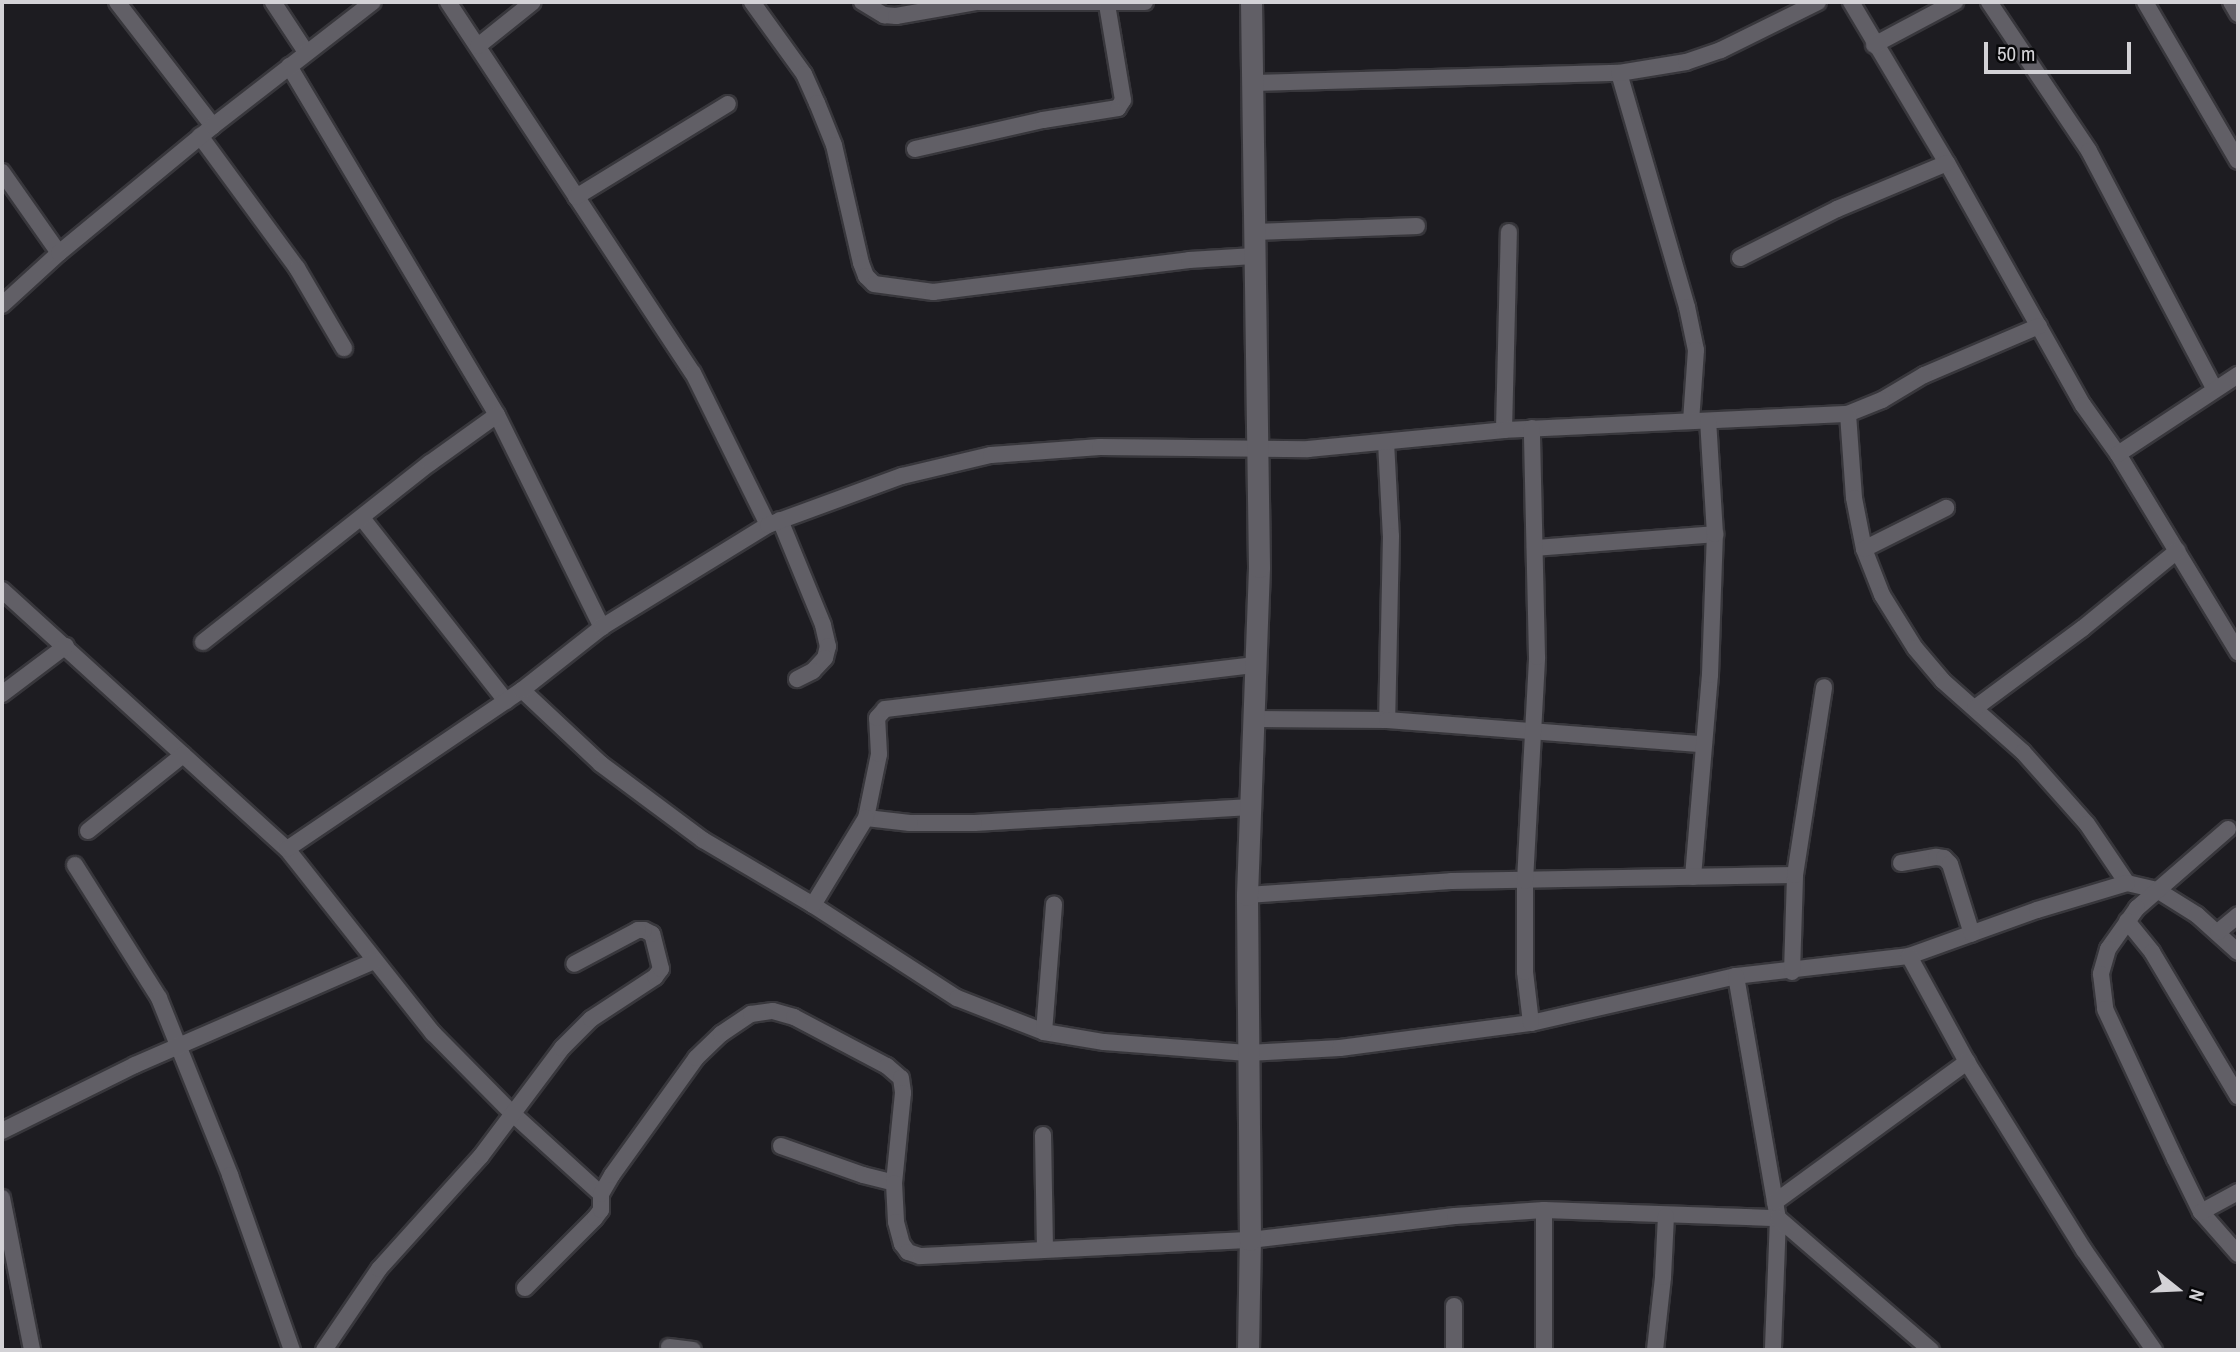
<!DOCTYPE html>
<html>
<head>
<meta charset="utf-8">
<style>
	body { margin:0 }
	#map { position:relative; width:2240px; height:1352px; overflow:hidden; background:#1d1c21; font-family:"Archivo Narrow",sans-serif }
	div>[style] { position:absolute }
	.roads { filter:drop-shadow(2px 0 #38373c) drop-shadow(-2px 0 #38373c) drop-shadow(0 2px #38373c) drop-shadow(0 -2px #38373c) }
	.street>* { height:16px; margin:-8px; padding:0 8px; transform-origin:8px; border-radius:8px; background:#615f66 }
	.secondary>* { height:21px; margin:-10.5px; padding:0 10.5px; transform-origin:10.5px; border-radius:10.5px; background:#615f66 }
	span { translate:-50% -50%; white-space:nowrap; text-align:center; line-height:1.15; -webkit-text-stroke:5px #070709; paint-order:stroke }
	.frame { position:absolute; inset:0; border:4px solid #d3d2d6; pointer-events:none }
	.north { position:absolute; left:2142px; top:1254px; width:70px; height:70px; -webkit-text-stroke:5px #070709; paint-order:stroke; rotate:108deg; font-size:19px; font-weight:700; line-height:28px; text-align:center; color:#d3d2d6 }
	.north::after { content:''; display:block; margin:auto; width:24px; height:32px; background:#d3d2d6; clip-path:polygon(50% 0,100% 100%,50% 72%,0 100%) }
	.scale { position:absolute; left:1984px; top:42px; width:147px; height:32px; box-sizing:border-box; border:4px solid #d3d2d6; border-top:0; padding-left:9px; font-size:21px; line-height:24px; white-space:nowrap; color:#d3d2d6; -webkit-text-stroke:5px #070709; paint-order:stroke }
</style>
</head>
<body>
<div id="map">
	<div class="roads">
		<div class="street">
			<div style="left:117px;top:2px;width:157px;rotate:52.3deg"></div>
			<div style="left:273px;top:2px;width:60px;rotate:56.6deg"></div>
			<div style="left:448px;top:2px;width:445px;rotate:56.6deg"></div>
			<div style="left:693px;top:373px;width:169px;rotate:63.7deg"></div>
			<div style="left:752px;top:2px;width:89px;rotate:54.2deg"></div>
			<div style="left:804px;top:74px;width:32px;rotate:66deg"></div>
			<div style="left:817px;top:103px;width:45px;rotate:68deg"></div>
			<div style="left:834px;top:145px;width:121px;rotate:77.1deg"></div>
			<div style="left:861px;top:263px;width:14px;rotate:69deg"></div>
			<div style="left:866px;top:276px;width:11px;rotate:45deg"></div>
			<div style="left:874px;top:284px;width:60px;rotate:7.7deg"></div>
			<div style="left:933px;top:292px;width:258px;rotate:-7.1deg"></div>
			<div style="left:1189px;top:260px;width:65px;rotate:-3.5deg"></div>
			<div style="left:862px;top:2px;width:26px;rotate:31deg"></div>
			<div style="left:884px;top:15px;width:12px;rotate:5deg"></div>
			<div style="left:896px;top:16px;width:81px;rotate:-9.9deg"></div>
			<div style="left:978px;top:2px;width:167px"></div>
			<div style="left:1851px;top:2px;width:187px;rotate:59.2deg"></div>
			<div style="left:1947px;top:163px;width:278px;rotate:60.7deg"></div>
			<div style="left:2083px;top:405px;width:60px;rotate:54.5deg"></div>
			<div style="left:2118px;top:454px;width:232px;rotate:58.8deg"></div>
			<div style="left:1989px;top:2px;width:179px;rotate:56.1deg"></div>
			<div style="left:2089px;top:151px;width:268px;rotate:62.2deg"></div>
			<div style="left:2145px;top:2px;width:184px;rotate:59.7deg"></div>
			<div style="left:2231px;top:2px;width:14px;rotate:60deg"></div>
			<div style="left:1874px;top:45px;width:92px;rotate:-28deg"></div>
			<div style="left:478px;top:46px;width:70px;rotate:-38.7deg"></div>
			<div style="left:289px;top:66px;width:406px;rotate:59.2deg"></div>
			<div style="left:497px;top:415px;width:237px;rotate:63.7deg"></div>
			<div style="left:1619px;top:73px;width:244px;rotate:73.8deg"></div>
			<div style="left:1687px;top:307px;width:44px;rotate:78.2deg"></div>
			<div style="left:1696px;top:350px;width:71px;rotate:94deg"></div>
			<div style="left:1254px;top:83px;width:365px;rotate:-1.6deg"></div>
			<div style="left:1619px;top:73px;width:68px;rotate:-9.3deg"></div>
			<div style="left:1686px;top:62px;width:37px;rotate:-19deg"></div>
			<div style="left:1721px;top:50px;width:108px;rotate:-26.3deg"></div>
			<div style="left:200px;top:136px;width:164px;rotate:53.7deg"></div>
			<div style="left:297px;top:268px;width:93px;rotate:59.6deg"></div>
			<div style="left:915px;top:149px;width:131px;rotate:-12.8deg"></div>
			<div style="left:1043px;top:120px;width:76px;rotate:-9.1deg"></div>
			<div style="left:1118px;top:108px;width:9px;rotate:-58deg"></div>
			<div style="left:1123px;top:100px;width:97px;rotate:-99.5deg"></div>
			<div style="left:2px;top:172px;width:99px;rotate:54.9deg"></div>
			<div style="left:576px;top:197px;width:178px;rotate:-31.5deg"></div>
			<div style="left:1256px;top:232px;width:161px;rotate:-2.1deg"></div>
			<div style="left:1740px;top:258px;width:109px;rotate:-26.8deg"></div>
			<div style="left:1837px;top:209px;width:119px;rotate:-22.7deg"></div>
			<div style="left:2px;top:305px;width:77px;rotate:-42.4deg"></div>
			<div style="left:59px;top:253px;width:200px;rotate:-39.5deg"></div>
			<div style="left:213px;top:126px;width:202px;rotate:-37.8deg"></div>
			<div style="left:2039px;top:326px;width:125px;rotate:156.9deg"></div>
			<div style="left:1924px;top:375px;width:49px;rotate:149.2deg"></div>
			<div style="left:1882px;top:400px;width:37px;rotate:158deg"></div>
			<div style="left:1848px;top:414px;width:84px;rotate:85.9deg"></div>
			<div style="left:1854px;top:498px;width:52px;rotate:78.9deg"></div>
			<div style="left:1864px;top:549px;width:49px;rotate:68.6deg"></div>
			<div style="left:1882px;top:595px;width:62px;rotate:58.1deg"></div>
			<div style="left:1915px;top:648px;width:43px;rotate:49.7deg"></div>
			<div style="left:1943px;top:681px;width:107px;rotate:41.6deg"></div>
			<div style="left:2023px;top:752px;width:96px;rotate:48.4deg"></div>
			<div style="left:2087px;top:824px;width:71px;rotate:55.9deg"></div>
			<div style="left:2127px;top:883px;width:31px;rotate:13deg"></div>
			<div style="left:2157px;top:890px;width:47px;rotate:32deg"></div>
			<div style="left:2197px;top:915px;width:55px;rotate:42.1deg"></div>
			<div style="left:1504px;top:430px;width:198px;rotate:-88.6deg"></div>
			<div style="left:1386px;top:442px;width:94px;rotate:87deg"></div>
			<div style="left:1391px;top:536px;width:184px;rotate:91.2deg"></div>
			<div style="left:2118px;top:454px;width:144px;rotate:-33.4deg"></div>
			<div style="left:362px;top:518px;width:233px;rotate:51.8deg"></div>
			<div style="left:780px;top:520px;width:113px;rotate:67.7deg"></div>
			<div style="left:823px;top:625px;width:22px;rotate:77deg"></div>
			<div style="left:828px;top:646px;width:12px;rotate:104deg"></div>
			<div style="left:825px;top:658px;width:18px;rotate:133deg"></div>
			<div style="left:813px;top:671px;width:18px;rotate:153deg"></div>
			<div style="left:1535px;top:548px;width:181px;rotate:-4.4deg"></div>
			<div style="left:1864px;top:549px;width:92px;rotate:-26.6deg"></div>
			<div style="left:2px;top:590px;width:385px;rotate:42.3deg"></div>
			<div style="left:287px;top:849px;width:235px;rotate:51.6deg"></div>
			<div style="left:433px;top:1033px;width:114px;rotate:45.4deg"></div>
			<div style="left:513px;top:1114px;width:119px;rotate:42.3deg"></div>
			<div style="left:203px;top:642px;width:289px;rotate:-38.3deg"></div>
			<div style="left:430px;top:463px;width:82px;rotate:-35.6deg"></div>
			<div style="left:522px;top:690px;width:108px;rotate:43.1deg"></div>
			<div style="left:601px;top:764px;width:127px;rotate:36.7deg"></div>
			<div style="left:703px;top:840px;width:128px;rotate:30.6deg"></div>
			<div style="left:813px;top:905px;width:171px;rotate:32.9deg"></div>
			<div style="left:957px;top:998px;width:93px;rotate:21.3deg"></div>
			<div style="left:1044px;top:1032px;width:61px;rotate:9.5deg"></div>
			<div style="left:1104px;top:1042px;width:144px;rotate:4.4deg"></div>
			<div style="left:1248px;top:1053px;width:92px;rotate:-3.1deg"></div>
			<div style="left:1340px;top:1048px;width:193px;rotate:-7.5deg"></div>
			<div style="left:1531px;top:1023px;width:210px;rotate:-12.9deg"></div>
			<div style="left:1736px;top:976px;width:174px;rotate:-6.6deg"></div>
			<div style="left:1909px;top:956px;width:136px;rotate:-19.8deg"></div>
			<div style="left:2037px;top:910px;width:94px;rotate:-16.7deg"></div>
			<div style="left:2px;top:694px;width:80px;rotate:-36.9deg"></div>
			<div style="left:1975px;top:708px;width:134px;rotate:-36.5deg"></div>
			<div style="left:2083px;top:628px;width:122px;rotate:-39.3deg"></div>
			<div style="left:1253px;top:719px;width:134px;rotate:0.4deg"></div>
			<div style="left:1387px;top:720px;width:316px;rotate:4.4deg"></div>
			<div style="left:1251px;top:807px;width:277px;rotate:176.7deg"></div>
			<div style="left:974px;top:823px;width:64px;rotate:180deg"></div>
			<div style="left:910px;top:823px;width:44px;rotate:-173.5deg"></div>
			<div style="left:866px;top:818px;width:65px;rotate:-78.5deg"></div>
			<div style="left:879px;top:754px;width:36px;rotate:-93deg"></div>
			<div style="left:877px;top:718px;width:12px;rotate:-48deg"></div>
			<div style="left:885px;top:709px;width:371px;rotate:-6.8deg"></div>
			<div style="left:2228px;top:829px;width:121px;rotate:139deg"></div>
			<div style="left:2137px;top:908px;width:50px;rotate:125.3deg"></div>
			<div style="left:2108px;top:949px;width:26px;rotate:106deg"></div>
			<div style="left:2101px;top:974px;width:35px;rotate:83deg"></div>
			<div style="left:2105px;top:1009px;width:166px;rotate:65deg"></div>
			<div style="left:2175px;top:1159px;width:59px;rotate:63.9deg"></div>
			<div style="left:2201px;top:1212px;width:56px;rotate:48.6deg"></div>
			<div style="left:88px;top:831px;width:122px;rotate:-38.7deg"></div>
			<div style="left:287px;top:849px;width:284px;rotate:-34.1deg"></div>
			<div style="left:522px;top:690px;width:102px;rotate:-38.2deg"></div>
			<div style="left:602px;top:627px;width:195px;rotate:-31.6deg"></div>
			<div style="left:768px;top:525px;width:143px;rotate:-20.1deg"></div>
			<div style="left:902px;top:476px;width:91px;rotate:-13.3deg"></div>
			<div style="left:991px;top:455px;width:109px;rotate:-4.2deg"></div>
			<div style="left:1100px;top:447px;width:208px;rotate:0.6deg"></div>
			<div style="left:1308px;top:449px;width:197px;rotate:-5.5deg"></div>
			<div style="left:1504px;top:430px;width:344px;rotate:-2.7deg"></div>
			<div style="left:1901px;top:863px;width:36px;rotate:-10deg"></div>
			<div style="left:1936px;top:857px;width:8px;rotate:7deg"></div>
			<div style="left:1944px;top:858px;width:8px;rotate:45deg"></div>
			<div style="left:1950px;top:864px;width:73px;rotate:72.6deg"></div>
			<div style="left:75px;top:865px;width:157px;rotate:57.7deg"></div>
			<div style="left:159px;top:998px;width:191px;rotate:68.1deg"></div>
			<div style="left:230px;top:1175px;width:186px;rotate:70.5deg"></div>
			<div style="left:1693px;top:877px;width:203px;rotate:-85.2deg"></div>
			<div style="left:1710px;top:675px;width:141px;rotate:-88deg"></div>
			<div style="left:1715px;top:534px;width:113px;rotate:-93.5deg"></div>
			<div style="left:1247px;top:895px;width:204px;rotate:-3.9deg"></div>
			<div style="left:1451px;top:881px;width:344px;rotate:-1deg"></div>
			<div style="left:813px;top:905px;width:102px;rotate:-58.7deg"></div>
			<div style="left:2127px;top:921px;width:40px;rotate:51deg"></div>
			<div style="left:2152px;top:952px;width:168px;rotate:59.2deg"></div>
			<div style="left:2218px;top:932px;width:26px;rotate:-40deg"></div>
			<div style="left:1909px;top:956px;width:121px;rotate:61.3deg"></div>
			<div style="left:1967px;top:1062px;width:221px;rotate:58.1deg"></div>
			<div style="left:2084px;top:1250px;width:122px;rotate:55deg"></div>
			<div style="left:1792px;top:972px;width:97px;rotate:-88.2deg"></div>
			<div style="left:1795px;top:875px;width:190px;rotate:-81.2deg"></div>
			<div style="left:1736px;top:976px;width:246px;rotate:80.2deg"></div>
			<div style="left:1778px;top:1218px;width:132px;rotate:92.2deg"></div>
			<div style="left:1531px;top:1023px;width:51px;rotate:-96.7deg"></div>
			<div style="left:1525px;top:972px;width:91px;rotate:-90deg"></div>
			<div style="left:1525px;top:881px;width:224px;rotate:-86.9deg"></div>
			<div style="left:1537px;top:657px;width:229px;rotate:-91.3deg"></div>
			<div style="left:1044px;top:1032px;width:128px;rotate:-85.5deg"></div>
			<div style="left:2px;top:1131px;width:148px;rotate:-26.4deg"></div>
			<div style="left:135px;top:1065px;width:261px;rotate:-23.5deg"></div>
			<div style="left:1043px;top:1135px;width:114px;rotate:89deg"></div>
			<div style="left:781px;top:1146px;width:87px;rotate:19.5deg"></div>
			<div style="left:863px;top:1175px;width:32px;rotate:14deg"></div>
			<div style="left:2px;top:1198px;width:155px;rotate:78.8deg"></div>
			<div style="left:1775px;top:1202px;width:238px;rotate:-36.1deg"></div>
			<div style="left:2201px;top:1212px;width:42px;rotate:-28.4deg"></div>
			<div style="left:525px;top:1288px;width:99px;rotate:-45deg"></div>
			<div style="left:595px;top:1218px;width:10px;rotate:-53deg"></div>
			<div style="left:601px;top:1210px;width:16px;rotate:-90deg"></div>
			<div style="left:601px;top:1194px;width:22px;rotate:-60deg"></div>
			<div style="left:612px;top:1175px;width:144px;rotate:-54.3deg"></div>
			<div style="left:696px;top:1058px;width:35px;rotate:-44deg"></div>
			<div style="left:721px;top:1034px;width:36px;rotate:-34deg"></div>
			<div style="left:751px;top:1014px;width:22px;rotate:-8deg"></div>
			<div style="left:773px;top:1011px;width:22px;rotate:16deg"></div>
			<div style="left:794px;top:1017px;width:105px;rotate:27.8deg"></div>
			<div style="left:887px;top:1066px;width:18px;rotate:41deg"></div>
			<div style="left:901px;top:1078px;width:15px;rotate:82deg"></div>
			<div style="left:903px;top:1093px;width:90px;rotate:95.7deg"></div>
			<div style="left:894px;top:1183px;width:39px;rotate:87deg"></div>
			<div style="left:896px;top:1222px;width:23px;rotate:75deg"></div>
			<div style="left:902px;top:1244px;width:10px;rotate:53deg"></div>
			<div style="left:908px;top:1252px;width:13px;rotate:18deg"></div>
			<div style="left:920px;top:1256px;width:330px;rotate:-2.8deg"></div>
			<div style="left:1250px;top:1240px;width:206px;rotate:-6.7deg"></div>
			<div style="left:1455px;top:1216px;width:89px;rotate:-3.9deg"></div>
			<div style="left:1544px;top:1210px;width:234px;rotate:2deg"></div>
			<div style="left:1778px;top:1218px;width:202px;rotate:40.8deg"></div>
			<div style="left:1454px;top:1306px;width:44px;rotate:90deg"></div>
			<div style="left:669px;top:1347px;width:24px;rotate:7deg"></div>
			<div style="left:324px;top:1350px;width:98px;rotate:-55.8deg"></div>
			<div style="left:379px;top:1269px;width:152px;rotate:-47.9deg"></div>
			<div style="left:481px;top:1156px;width:135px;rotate:-53.1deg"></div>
			<div style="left:562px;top:1048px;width:41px;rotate:-45deg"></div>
			<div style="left:591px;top:1019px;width:77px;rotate:-33.3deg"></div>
			<div style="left:655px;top:977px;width:10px;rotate:-53deg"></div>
			<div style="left:661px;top:969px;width:36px;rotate:-104deg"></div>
			<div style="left:652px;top:934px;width:9px;rotate:-153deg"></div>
			<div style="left:644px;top:930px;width:6px;rotate:180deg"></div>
			<div style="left:638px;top:930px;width:72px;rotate:152deg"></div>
			<div style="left:1544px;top:1350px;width:140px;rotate:-90deg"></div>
			<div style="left:1655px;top:1350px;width:73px;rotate:-83.7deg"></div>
			<div style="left:1663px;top:1277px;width:61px;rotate:-87.2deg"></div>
		</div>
		<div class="secondary">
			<div style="left:1248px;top:1350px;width:110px;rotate:-89deg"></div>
			<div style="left:1250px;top:1240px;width:345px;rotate:-90.5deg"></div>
			<div style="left:1247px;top:895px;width:328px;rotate:-87.9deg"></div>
			<div style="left:1259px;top:567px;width:565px;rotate:-90.81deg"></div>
		</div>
	</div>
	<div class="frame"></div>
	<div class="north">N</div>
	<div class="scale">50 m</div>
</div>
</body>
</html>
